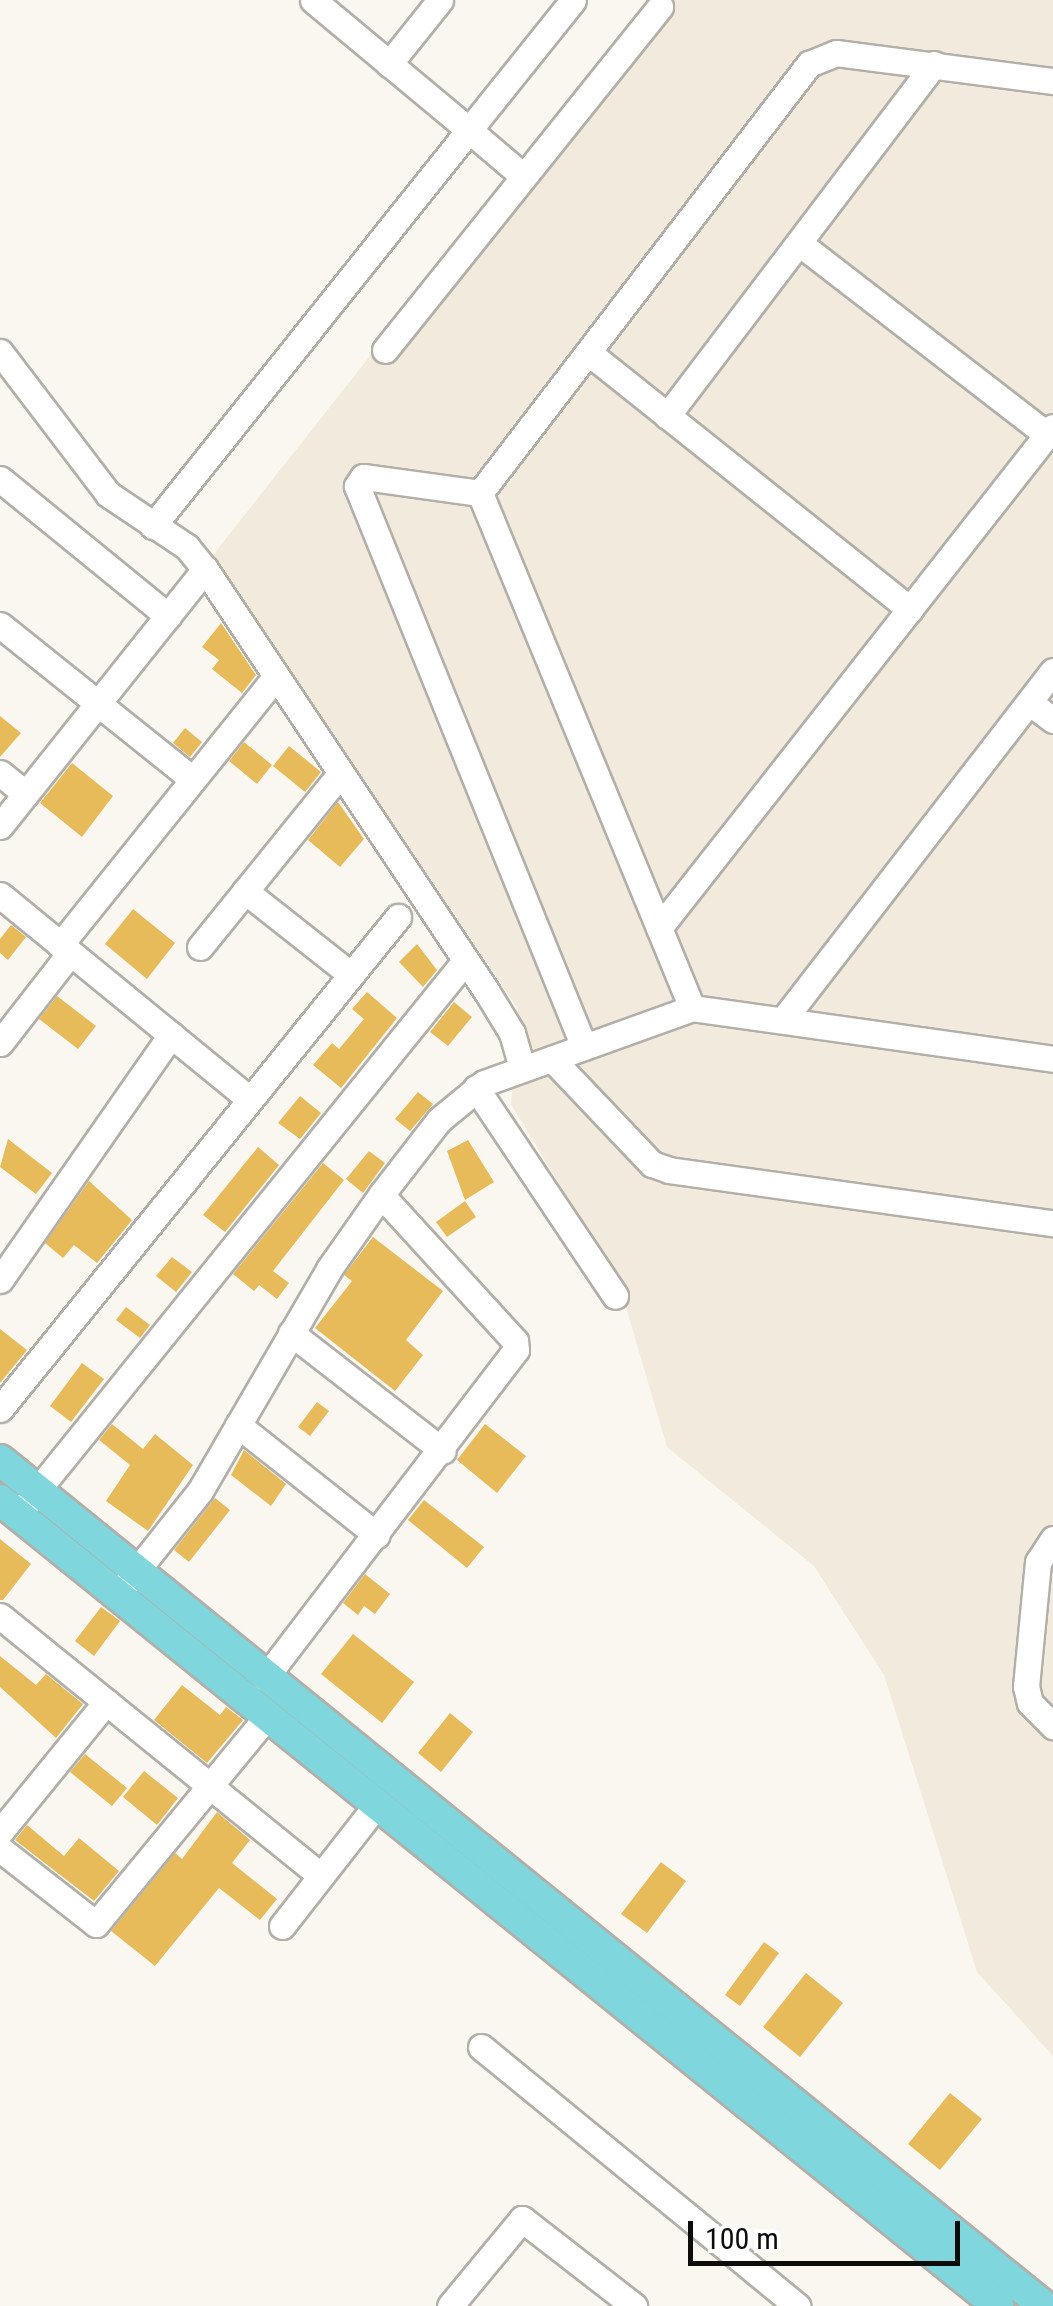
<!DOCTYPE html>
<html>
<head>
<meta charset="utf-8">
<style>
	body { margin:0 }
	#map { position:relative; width:1053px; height:2306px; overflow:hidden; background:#faf7f1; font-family:"Roboto Condensed",sans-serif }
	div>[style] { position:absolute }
	.built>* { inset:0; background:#f1eadd }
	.building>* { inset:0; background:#e7bb5a }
	.roads { filter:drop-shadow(2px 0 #b2afa9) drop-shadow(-2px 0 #b2afa9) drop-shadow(0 2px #b2afa9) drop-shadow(0 -2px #b2afa9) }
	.minor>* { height:25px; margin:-12.5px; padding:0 12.5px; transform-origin:12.5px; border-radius:12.5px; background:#fff }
	.major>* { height:30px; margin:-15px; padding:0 15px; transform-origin:15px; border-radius:15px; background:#7fd6dc }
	span { translate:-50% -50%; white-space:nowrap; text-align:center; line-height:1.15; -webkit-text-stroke:10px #fff; paint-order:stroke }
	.scale { position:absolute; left:688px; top:2221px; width:272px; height:45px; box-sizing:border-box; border:5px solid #0d0c0a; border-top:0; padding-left:12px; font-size:30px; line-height:35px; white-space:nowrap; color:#0d0c0a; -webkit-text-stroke:8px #fff; paint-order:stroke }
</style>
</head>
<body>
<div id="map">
	<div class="built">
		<div style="clip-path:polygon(651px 0,1053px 0,1053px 2056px,977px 1972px,884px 1675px,814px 1566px,667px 1447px,619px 1283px,511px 1104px,518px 1009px,213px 555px)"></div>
	</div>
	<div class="building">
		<div style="clip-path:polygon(221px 623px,256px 675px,242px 693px,212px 669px,219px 660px,202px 647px)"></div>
		<div style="clip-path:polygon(0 716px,21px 733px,0 757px)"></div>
		<div style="clip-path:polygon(185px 728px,202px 742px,190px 757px,173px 743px)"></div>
		<div style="clip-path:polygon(244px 742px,272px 765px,257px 784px,229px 761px)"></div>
		<div style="clip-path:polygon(289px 746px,321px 772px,305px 792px,273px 766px)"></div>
		<div style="clip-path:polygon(72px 763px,113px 796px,82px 837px,40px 803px)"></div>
		<div style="clip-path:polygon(338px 802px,364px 839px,340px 867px,308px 840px)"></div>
		<div style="clip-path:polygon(133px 909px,175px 943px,147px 979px,105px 944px)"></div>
		<div style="clip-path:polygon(11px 925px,26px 937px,8px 960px,0 953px,0 939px)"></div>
		<div style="clip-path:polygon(417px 944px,437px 970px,423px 987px,399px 962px)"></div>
		<div style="clip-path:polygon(367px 992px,397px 1018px,341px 1088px,313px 1065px,332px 1043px,339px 1049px,364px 1019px,352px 1009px)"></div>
		<div style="clip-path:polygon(57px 996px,96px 1026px,78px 1049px,39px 1019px)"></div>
		<div style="clip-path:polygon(454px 1002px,472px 1017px,448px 1046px,430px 1032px)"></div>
		<div style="clip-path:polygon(418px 1092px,433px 1104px,410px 1131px,395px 1119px)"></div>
		<div style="clip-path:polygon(300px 1096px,321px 1113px,300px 1139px,278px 1123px)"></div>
		<div style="clip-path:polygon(8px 1139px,52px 1173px,36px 1194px,0 1167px)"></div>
		<div style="clip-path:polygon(468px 1140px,494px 1182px,465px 1200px,447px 1151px)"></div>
		<div style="clip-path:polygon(258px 1147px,279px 1165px,225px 1232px,203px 1215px)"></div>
		<div style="clip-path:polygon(369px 1151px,385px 1163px,363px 1193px,346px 1179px)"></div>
		<div style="clip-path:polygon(323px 1163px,344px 1180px,273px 1271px,289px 1283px,277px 1299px,259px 1285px,254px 1291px,233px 1274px)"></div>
		<div style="clip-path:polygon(89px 1181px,132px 1220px,97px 1263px,74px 1245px,63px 1258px,45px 1243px)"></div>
		<div style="clip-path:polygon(465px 1201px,476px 1217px,447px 1237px,436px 1222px)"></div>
		<div style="clip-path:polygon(373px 1237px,443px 1291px,406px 1340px,423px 1355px,395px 1391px,315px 1328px,352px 1281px,344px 1275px)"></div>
		<div style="clip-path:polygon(172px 1257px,192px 1272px,176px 1292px,156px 1276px)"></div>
		<div style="clip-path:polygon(126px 1307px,150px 1325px,140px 1338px,116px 1320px)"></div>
		<div style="clip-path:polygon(0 1329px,27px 1350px,0 1383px)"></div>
		<div style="clip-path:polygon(82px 1363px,104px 1379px,71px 1422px,50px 1406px)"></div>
		<div style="clip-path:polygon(317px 1402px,329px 1411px,310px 1436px,298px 1427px)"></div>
		<div style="clip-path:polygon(112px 1424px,143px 1449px,155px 1434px,193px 1465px,148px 1531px,106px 1501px,130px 1465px,99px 1440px)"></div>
		<div style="clip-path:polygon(485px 1424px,526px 1456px,497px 1493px,457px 1460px)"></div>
		<div style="clip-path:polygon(244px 1450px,286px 1484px,271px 1506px,231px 1475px)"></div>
		<div style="clip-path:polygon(215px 1498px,230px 1510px,189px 1562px,174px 1550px)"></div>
		<div style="clip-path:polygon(424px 1500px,484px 1547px,467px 1568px,408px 1520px)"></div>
		<div style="clip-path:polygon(0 1539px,31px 1564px,3px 1600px,0 1600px)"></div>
		<div style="clip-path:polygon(365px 1574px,390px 1594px,375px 1614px,364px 1606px,358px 1615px,343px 1603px)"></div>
		<div style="clip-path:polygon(101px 1607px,120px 1621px,94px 1656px,75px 1641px)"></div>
		<div style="clip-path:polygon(353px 1634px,414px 1682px,382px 1723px,321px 1674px)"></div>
		<div style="clip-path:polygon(0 1656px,36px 1685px,46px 1674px,83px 1704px,56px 1738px,0 1687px)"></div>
		<div style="clip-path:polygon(182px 1685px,220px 1715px,226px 1707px,243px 1720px,207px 1763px,154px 1720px)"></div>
		<div style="clip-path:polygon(450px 1713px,473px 1732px,441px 1772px,418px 1753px)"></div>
		<div style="clip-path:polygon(85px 1754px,127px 1788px,112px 1806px,70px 1772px)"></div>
		<div style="clip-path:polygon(144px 1771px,178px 1798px,157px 1825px,123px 1797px)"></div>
		<div style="clip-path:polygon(217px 1812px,250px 1840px,232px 1863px,277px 1899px,260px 1920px,219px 1888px,155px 1966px,111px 1931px,175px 1853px,182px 1859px)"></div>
		<div style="clip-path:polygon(27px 1825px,64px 1856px,79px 1838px,119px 1871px,94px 1901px,15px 1840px)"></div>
		<div style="clip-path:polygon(661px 1862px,686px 1881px,647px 1933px,621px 1914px)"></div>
		<div style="clip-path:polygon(764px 1942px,779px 1953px,740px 2006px,725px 1995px)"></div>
		<div style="clip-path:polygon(806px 1973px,843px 2003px,800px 2057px,763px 2027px)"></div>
		<div style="clip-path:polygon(950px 2093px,982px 2119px,940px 2170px,908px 2144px)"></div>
	</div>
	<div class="roads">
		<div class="minor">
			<div style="left:389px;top:64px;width:82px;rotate:-51.4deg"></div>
			<div style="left:523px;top:176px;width:71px;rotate:-139.6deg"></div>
			<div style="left:469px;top:130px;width:166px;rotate:-51.3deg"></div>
			<div style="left:799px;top:243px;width:314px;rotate:37.7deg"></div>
			<div style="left:385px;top:350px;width:440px;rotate:-51.3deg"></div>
			<div style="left:0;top:352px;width:178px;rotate:52.7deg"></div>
			<div style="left:108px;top:494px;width:95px;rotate:33.9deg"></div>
			<div style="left:187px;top:547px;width:28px;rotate:51deg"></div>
			<div style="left:205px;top:569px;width:508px;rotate:56.31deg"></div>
			<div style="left:487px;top:992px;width:48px;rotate:58.6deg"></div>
			<div style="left:512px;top:1033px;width:37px;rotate:74deg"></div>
			<div style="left:589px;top:353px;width:411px;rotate:38.6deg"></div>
			<div style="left:667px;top:416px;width:442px;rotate:-52.8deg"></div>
			<div style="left:0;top:479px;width:217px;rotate:39.2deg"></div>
			<div style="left:480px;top:493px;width:118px;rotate:-172.2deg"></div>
			<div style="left:363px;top:477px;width:11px;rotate:124deg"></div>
			<div style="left:357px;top:486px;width:605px;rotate:67.97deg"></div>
			<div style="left:153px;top:526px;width:507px;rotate:-51.41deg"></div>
			<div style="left:469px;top:130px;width:203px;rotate:-140.2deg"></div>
			<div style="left:0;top:625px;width:246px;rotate:38.7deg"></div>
			<div style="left:1029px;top:702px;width:30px;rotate:37deg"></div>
			<div style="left:0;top:773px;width:33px;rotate:39deg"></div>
			<div style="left:0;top:826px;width:329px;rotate:-51.4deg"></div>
			<div style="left:245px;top:891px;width:134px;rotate:38.3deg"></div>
			<div style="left:0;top:895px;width:320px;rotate:39.3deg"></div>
			<div style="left:659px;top:928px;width:637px;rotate:-51.82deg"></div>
			<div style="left:60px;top:945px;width:345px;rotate:-51.2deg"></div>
			<div style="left:200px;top:947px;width:224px;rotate:-51deg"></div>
			<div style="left:692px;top:1008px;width:557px;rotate:-112.37deg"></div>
			<div style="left:480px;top:493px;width:541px;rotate:-52.52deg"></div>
			<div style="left:809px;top:64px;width:29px;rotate:-22deg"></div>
			<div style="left:836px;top:53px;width:219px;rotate:7.4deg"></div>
			<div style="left:783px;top:1020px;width:441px;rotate:-52.3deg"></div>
			<div style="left:0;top:1043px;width:114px;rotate:-52.1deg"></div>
			<div style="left:552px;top:1059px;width:145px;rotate:46.4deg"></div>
			<div style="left:652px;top:1164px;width:18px;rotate:19deg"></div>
			<div style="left:669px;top:1170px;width:388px;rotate:7.9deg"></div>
			<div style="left:476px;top:1088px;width:250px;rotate:56.2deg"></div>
			<div style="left:0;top:1280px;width:299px;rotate:-55.1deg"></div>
			<div style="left:291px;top:1333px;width:192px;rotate:37.8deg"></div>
			<div style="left:0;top:1409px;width:633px;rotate:-51.03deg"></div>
			<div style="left:238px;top:1425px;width:177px;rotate:38.4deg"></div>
			<div style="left:27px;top:1503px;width:697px;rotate:-51.06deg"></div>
			<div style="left:1053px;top:1539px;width:27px;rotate:123deg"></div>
			<div style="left:1038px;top:1562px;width:125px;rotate:95.5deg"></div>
			<div style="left:1026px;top:1686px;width:17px;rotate:77deg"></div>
			<div style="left:1030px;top:1703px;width:33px;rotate:45deg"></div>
			<div style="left:126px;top:1584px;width:119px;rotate:-51.5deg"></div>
			<div style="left:200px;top:1491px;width:257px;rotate:-59.8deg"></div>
			<div style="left:329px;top:1269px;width:90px;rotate:-54.9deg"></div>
			<div style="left:381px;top:1195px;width:95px;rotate:-52.3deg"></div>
			<div style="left:439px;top:1120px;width:58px;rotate:-39.4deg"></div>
			<div style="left:484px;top:1083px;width:221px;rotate:-19.8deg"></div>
			<div style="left:692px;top:1008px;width:365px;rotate:8deg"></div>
			<div style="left:0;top:1616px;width:412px;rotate:39deg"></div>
			<div style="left:265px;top:1678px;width:413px;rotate:-52.6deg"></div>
			<div style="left:516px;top:1350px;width:9px;rotate:-96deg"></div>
			<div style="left:515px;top:1341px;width:198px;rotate:-132.5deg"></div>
			<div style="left:0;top:1832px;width:168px;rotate:-50.8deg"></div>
			<div style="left:0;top:1849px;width:122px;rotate:38deg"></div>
			<div style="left:96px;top:1924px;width:271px;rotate:-50.5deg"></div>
			<div style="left:282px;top:1926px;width:156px;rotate:-52deg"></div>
			<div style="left:481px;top:2047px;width:409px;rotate:39.3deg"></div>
			<div style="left:450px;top:2306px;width:113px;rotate:-50.4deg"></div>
			<div style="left:522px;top:2219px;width:142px;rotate:37.8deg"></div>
		</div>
		<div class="major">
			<div style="left:0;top:1460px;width:1344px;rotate:39.02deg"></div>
			<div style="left:0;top:1500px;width:1283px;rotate:38.92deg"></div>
		</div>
	</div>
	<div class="scale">100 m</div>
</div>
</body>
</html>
